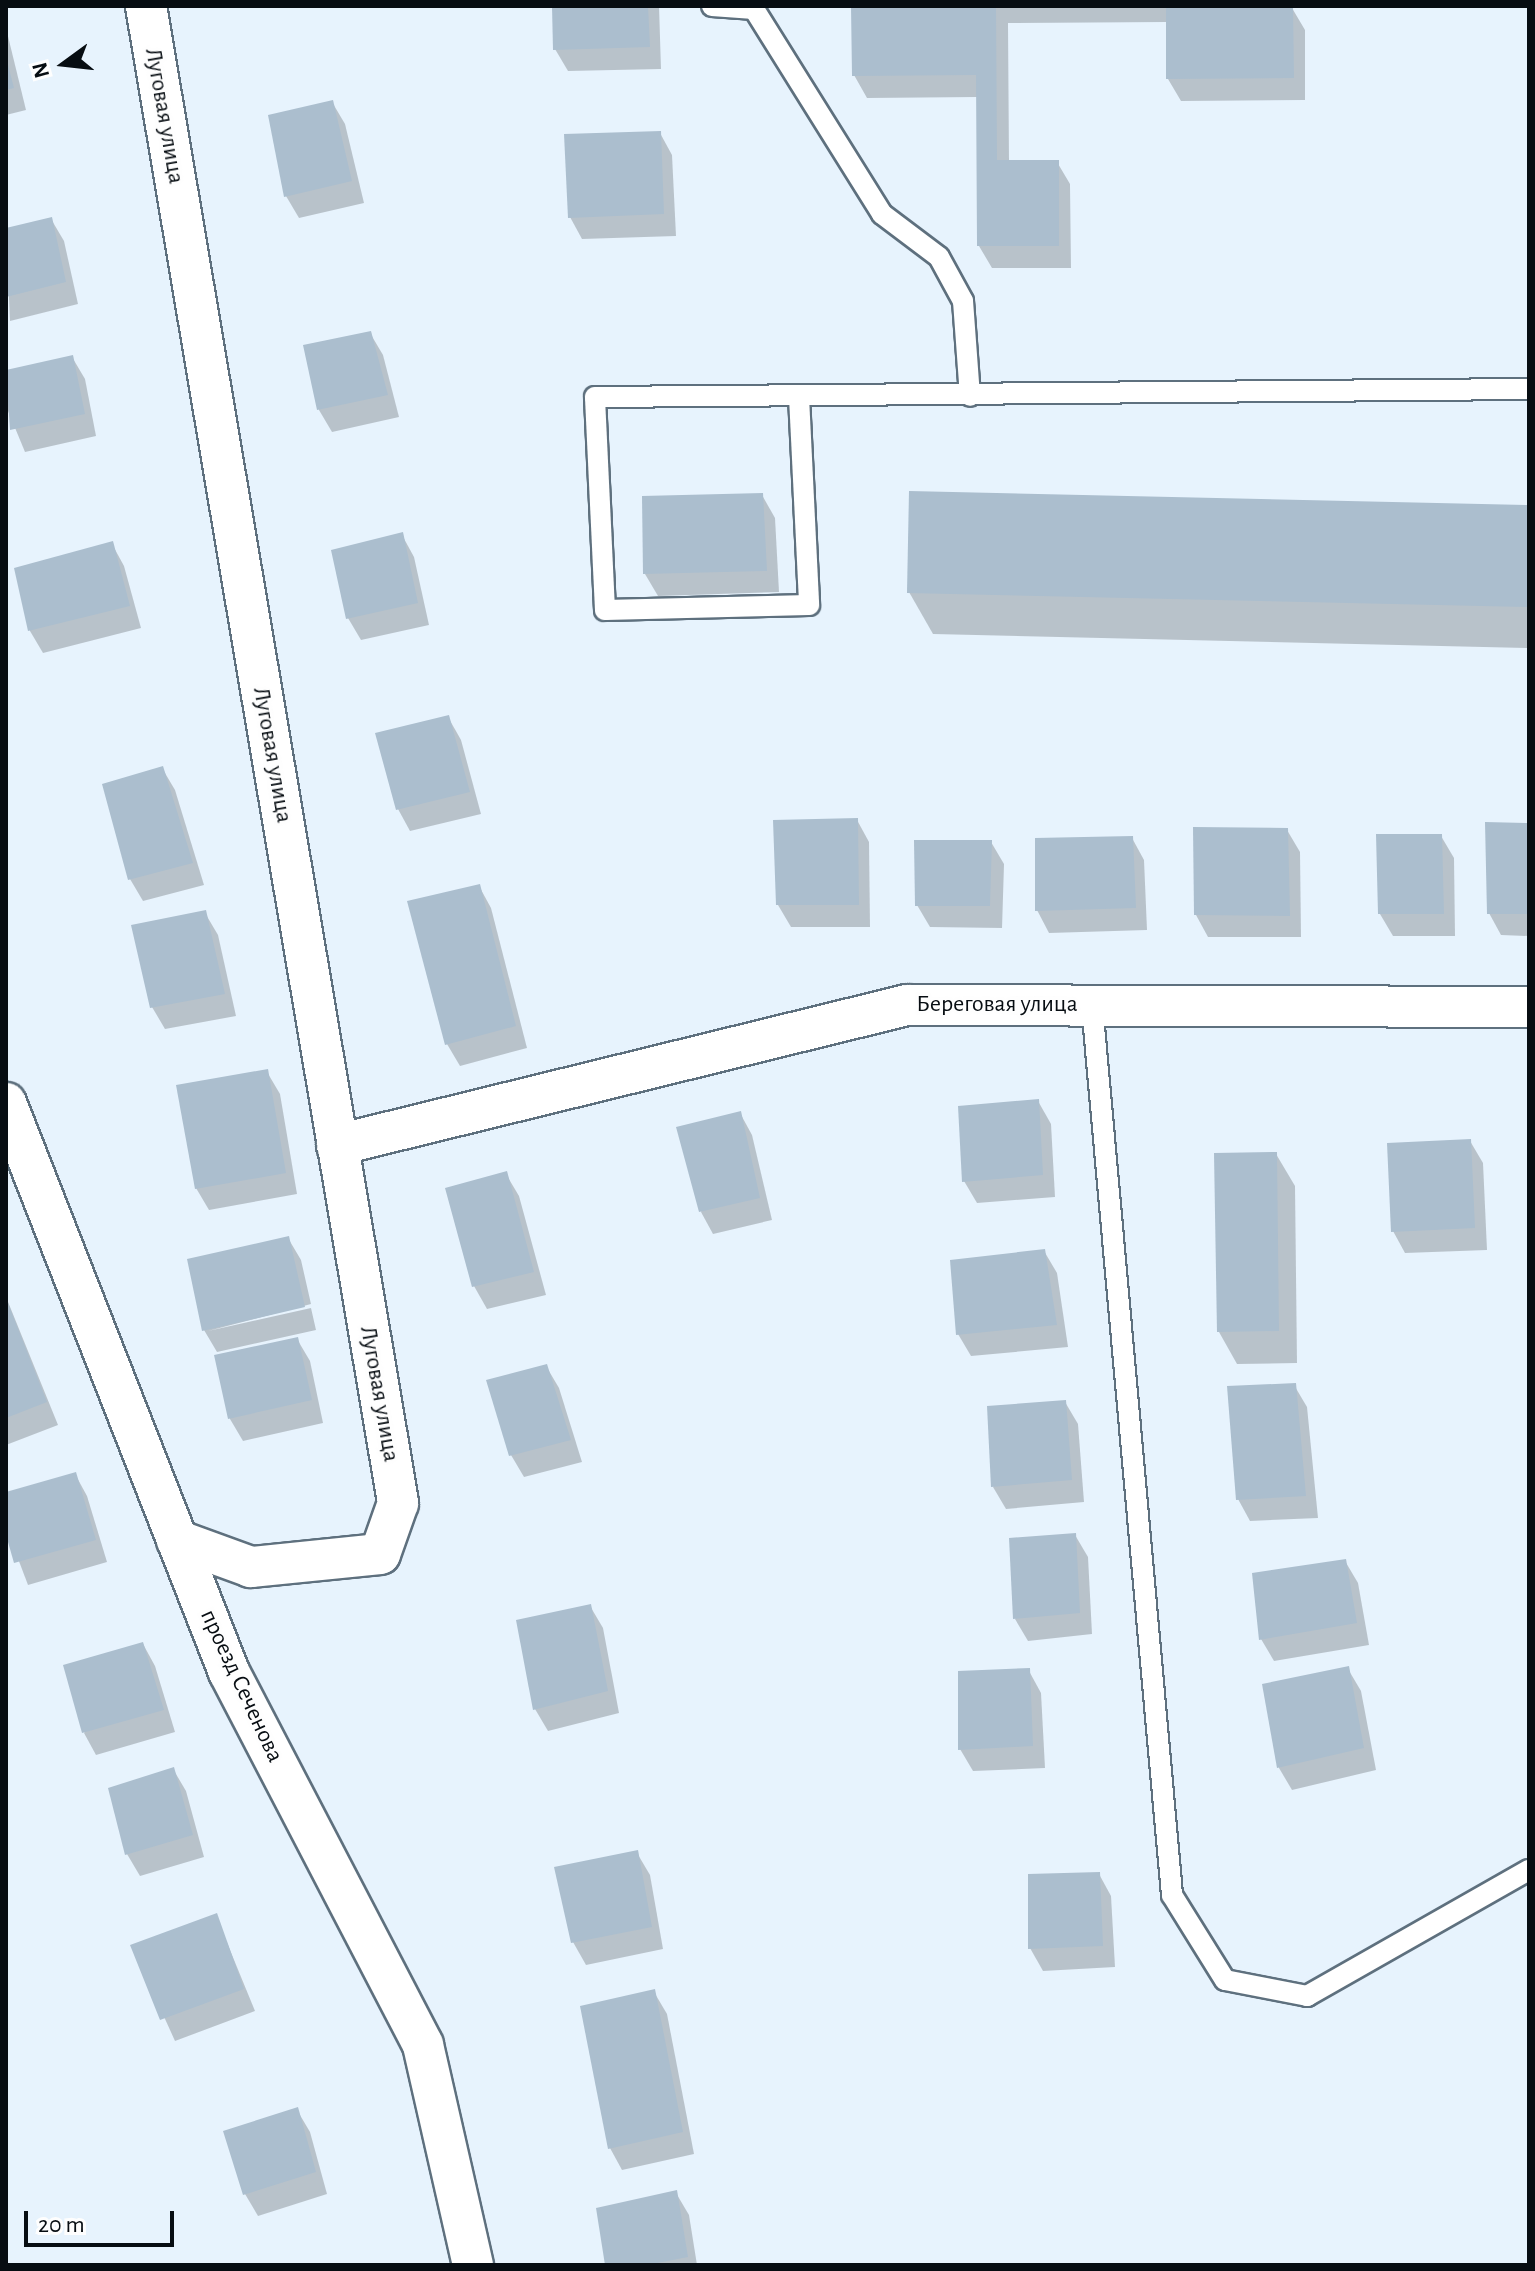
<!DOCTYPE html>
<html>
<head>
<meta charset="utf-8">
<style>
	body { margin:0 }
	#map { position:relative; width:1535px; height:2271px; overflow:hidden; background:#e7f3fd; font-family:"Alegreya Sans",sans-serif }
	div>[style] { position:absolute }
	.shadow>* { inset:0; background:#0003 }
	.building>* { inset:0; background:#abbece }
	.roads { filter:drop-shadow(2px 0 #5e707e) drop-shadow(-2px 0 #5e707e) drop-shadow(0 2px #5e707e) drop-shadow(0 -2px #5e707e) }
	.lane>* { height:20px; margin:-10px; padding:0 10px; transform-origin:10px; border-radius:10px; background:#fff }
	.street>* { height:40px; margin:-20px; padding:0 20px; transform-origin:20px; border-radius:20px; background:#fff }
	span { translate:-50% -50%; white-space:nowrap; text-align:center; line-height:1.15; -webkit-text-stroke:7px #fefefe; paint-order:stroke }
	.street-label { font-size:24px; color:#070d12 }
	.frame { position:absolute; inset:0; border:8px solid #070d12; pointer-events:none }
	.north { position:absolute; left:24px; top:24px; width:80px; height:80px; -webkit-text-stroke:6px #fefefe; paint-order:stroke; rotate:255deg; font-size:22px; font-weight:700; line-height:32px; text-align:center; color:#070d12 }
	.north::after { content:''; display:block; margin:auto; width:28px; height:36px; background:#070d12; clip-path:polygon(50% 0,100% 100%,50% 72%,0 100%) }
	.scale { position:absolute; left:24px; top:2211px; width:150px; height:36px; box-sizing:border-box; border:4px solid #070d12; border-top:0; padding-left:10px; font-size:24px; line-height:28px; white-space:nowrap; color:#070d12; -webkit-text-stroke:6px #fefefe; paint-order:stroke }
</style>
</head>
<body>
<div id="map">
	<div class="shadow">
		<div style="clip-path:polygon(554px 6px,659px 6px,661px 69px,568px 71px,555px 49px)"></div>
		<div style="clip-path:polygon(971px 6px,1292px 8px,1305px 30px,1305px 100px,1181px 101px,1168px 79px,1168px 22px,1008px 23px,1009px 162px,1057px 162px,1070px 184px,1071px 268px,992px 268px,979px 246px,978px 97px,867px 98px,854px 75px)"></div>
		<div style="clip-path:polygon(6px 28px,26px 110px,6px 115px)"></div>
		<div style="clip-path:polygon(332px 102px,345px 124px,364px 203px,299px 218px,286px 196px)"></div>
		<div style="clip-path:polygon(660px 133px,672px 155px,676px 236px,582px 239px,570px 217px)"></div>
		<div style="clip-path:polygon(51px 219px,64px 241px,78px 304px,10px 321px,6px 230px)"></div>
		<div style="clip-path:polygon(370px 333px,383px 355px,399px 417px,332px 432px,319px 410px,306px 346px)"></div>
		<div style="clip-path:polygon(72px 357px,85px 379px,96px 436px,25px 452px,6px 406px,6px 372px)"></div>
		<div style="clip-path:polygon(762px 495px,775px 518px,779px 592px,658px 596px,645px 574px)"></div>
		<div style="clip-path:polygon(1529px 507px,1529px 648px,933px 634px,909px 592px)"></div>
		<div style="clip-path:polygon(402px 535px,414px 557px,429px 625px,361px 640px,348px 618px)"></div>
		<div style="clip-path:polygon(112px 544px,124px 566px,141px 628px,43px 653px,30px 631px,17px 569px)"></div>
		<div style="clip-path:polygon(448px 717px,461px 740px,481px 814px,410px 831px,398px 809px)"></div>
		<div style="clip-path:polygon(162px 768px,175px 790px,204px 885px,143px 901px,130px 879px)"></div>
		<div style="clip-path:polygon(857px 820px,869px 842px,870px 927px,791px 927px,778px 905px)"></div>
		<div style="clip-path:polygon(1529px 825px,1529px 936px,1501px 935px,1489px 913px)"></div>
		<div style="clip-path:polygon(1287px 830px,1300px 852px,1301px 937px,1208px 937px,1196px 915px)"></div>
		<div style="clip-path:polygon(1441px 836px,1454px 858px,1455px 936px,1393px 936px,1380px 914px)"></div>
		<div style="clip-path:polygon(1132px 838px,1144px 860px,1147px 930px,1049px 933px,1037px 910px)"></div>
		<div style="clip-path:polygon(991px 842px,1004px 864px,1002px 928px,930px 927px,917px 905px)"></div>
		<div style="clip-path:polygon(479px 886px,491px 908px,527px 1048px,460px 1066px,447px 1044px)"></div>
		<div style="clip-path:polygon(205px 913px,218px 935px,236px 1016px,165px 1029px,152px 1007px)"></div>
		<div style="clip-path:polygon(267px 1072px,280px 1094px,297px 1194px,209px 1210px,196px 1188px)"></div>
		<div style="clip-path:polygon(1038px 1101px,1051px 1124px,1055px 1197px,977px 1203px,964px 1181px)"></div>
		<div style="clip-path:polygon(740px 1113px,752px 1135px,772px 1220px,713px 1234px,701px 1212px)"></div>
		<div style="clip-path:polygon(1470px 1141px,1483px 1163px,1487px 1250px,1405px 1253px,1393px 1231px)"></div>
		<div style="clip-path:polygon(1276px 1154px,1295px 1186px,1297px 1363px,1237px 1364px,1219px 1332px)"></div>
		<div style="clip-path:polygon(506px 1174px,519px 1196px,546px 1295px,487px 1309px,474px 1286px)"></div>
		<div style="clip-path:polygon(288px 1238px,301px 1260px,311px 1304px,208px 1331px,311px 1308px,316px 1330px,217px 1352px,204px 1330px)"></div>
		<div style="clip-path:polygon(1044px 1251px,1057px 1273px,1068px 1347px,971px 1356px,958px 1334px)"></div>
		<div style="clip-path:polygon(6px 1297px,58px 1425px,6px 1445px)"></div>
		<div style="clip-path:polygon(297px 1339px,310px 1361px,323px 1423px,243px 1441px,230px 1419px,217px 1357px)"></div>
		<div style="clip-path:polygon(546px 1366px,559px 1388px,582px 1462px,524px 1477px,511px 1455px)"></div>
		<div style="clip-path:polygon(1294px 1385px,1307px 1407px,1318px 1518px,1250px 1521px,1238px 1499px)"></div>
		<div style="clip-path:polygon(1065px 1402px,1078px 1424px,1084px 1502px,1006px 1509px,993px 1487px)"></div>
		<div style="clip-path:polygon(75px 1474px,87px 1496px,107px 1562px,28px 1585px,6px 1527px,6px 1495px)"></div>
		<div style="clip-path:polygon(1075px 1535px,1088px 1557px,1092px 1634px,1028px 1641px,1015px 1619px)"></div>
		<div style="clip-path:polygon(1345px 1561px,1358px 1583px,1369px 1645px,1274px 1661px,1261px 1639px)"></div>
		<div style="clip-path:polygon(590px 1606px,603px 1628px,619px 1713px,548px 1731px,535px 1709px)"></div>
		<div style="clip-path:polygon(143px 1644px,155px 1666px,175px 1732px,96px 1755px,84px 1733px)"></div>
		<div style="clip-path:polygon(1348px 1669px,1361px 1691px,1376px 1770px,1292px 1790px,1279px 1768px,1264px 1686px)"></div>
		<div style="clip-path:polygon(1029px 1671px,1041px 1693px,1045px 1768px,973px 1771px,960px 1749px)"></div>
		<div style="clip-path:polygon(173px 1769px,186px 1791px,204px 1857px,140px 1876px,127px 1854px)"></div>
		<div style="clip-path:polygon(637px 1853px,650px 1875px,663px 1949px,586px 1965px,573px 1942px)"></div>
		<div style="clip-path:polygon(1099px 1874px,1111px 1896px,1115px 1967px,1043px 1971px,1030px 1948px)"></div>
		<div style="clip-path:polygon(216px 1916px,255px 2011px,175px 2041px,132px 1946px)"></div>
		<div style="clip-path:polygon(654px 1992px,667px 2014px,694px 2154px,622px 2170px,610px 2148px)"></div>
		<div style="clip-path:polygon(297px 2110px,310px 2132px,327px 2194px,258px 2216px,245px 2194px)"></div>
		<div style="clip-path:polygon(676px 2193px,689px 2215px,697px 2265px,607px 2265px)"></div>
	</div>
	<div class="building">
		<div style="clip-path:polygon(552px 6px,648px 6px,650px 47px,553px 50px)"></div>
		<div style="clip-path:polygon(851px 6px,996px 6px,997px 160px,1059px 160px,1059px 246px,977px 246px,976px 75px,852px 76px)"></div>
		<div style="clip-path:polygon(1166px 6px,1293px 6px,1294px 78px,1166px 79px)"></div>
		<div style="clip-path:polygon(6px 57px,14px 88px,6px 90px)"></div>
		<div style="clip-path:polygon(333px 100px,352px 181px,284px 197px,268px 115px)"></div>
		<div style="clip-path:polygon(661px 131px,664px 214px,568px 218px,564px 134px)"></div>
		<div style="clip-path:polygon(52px 217px,66px 282px,6px 297px,6px 228px)"></div>
		<div style="clip-path:polygon(371px 331px,388px 395px,317px 410px,303px 345px)"></div>
		<div style="clip-path:polygon(73px 355px,85px 414px,10px 430px,6px 370px)"></div>
		<div style="clip-path:polygon(909px 491px,1529px 505px,1529px 607px,907px 593px)"></div>
		<div style="clip-path:polygon(763px 493px,767px 571px,643px 574px,642px 496px)"></div>
		<div style="clip-path:polygon(403px 532px,418px 603px,346px 619px,331px 550px)"></div>
		<div style="clip-path:polygon(113px 541px,130px 606px,28px 631px,14px 568px)"></div>
		<div style="clip-path:polygon(449px 715px,470px 792px,396px 810px,375px 733px)"></div>
		<div style="clip-path:polygon(163px 766px,193px 863px,128px 880px,102px 784px)"></div>
		<div style="clip-path:polygon(858px 818px,859px 905px,776px 905px,773px 820px)"></div>
		<div style="clip-path:polygon(1485px 822px,1529px 823px,1529px 914px,1487px 914px)"></div>
		<div style="clip-path:polygon(1193px 827px,1288px 828px,1290px 916px,1194px 915px)"></div>
		<div style="clip-path:polygon(1376px 834px,1442px 834px,1444px 914px,1378px 914px)"></div>
		<div style="clip-path:polygon(1133px 836px,1136px 908px,1035px 911px,1035px 838px)"></div>
		<div style="clip-path:polygon(914px 840px,992px 840px,990px 906px,915px 906px)"></div>
		<div style="clip-path:polygon(480px 884px,516px 1026px,445px 1045px,407px 901px)"></div>
		<div style="clip-path:polygon(206px 910px,225px 994px,150px 1008px,131px 925px)"></div>
		<div style="clip-path:polygon(268px 1069px,286px 1173px,195px 1189px,176px 1085px)"></div>
		<div style="clip-path:polygon(1039px 1099px,1043px 1175px,962px 1182px,958px 1106px)"></div>
		<div style="clip-path:polygon(741px 1111px,760px 1198px,699px 1212px,676px 1127px)"></div>
		<div style="clip-path:polygon(1471px 1139px,1475px 1228px,1391px 1232px,1387px 1143px)"></div>
		<div style="clip-path:polygon(1277px 1152px,1279px 1331px,1217px 1332px,1214px 1153px)"></div>
		<div style="clip-path:polygon(507px 1171px,534px 1272px,472px 1287px,445px 1188px)"></div>
		<div style="clip-path:polygon(289px 1236px,305px 1307px,202px 1331px,187px 1259px)"></div>
		<div style="clip-path:polygon(1045px 1249px,1057px 1325px,956px 1335px,950px 1260px)"></div>
		<div style="clip-path:polygon(6px 1298px,47px 1402px,6px 1418px)"></div>
		<div style="clip-path:polygon(298px 1337px,312px 1400px,228px 1419px,214px 1355px)"></div>
		<div style="clip-path:polygon(547px 1364px,571px 1440px,509px 1456px,486px 1380px)"></div>
		<div style="clip-path:polygon(1296px 1383px,1306px 1496px,1236px 1500px,1227px 1386px)"></div>
		<div style="clip-path:polygon(1066px 1400px,1072px 1480px,991px 1487px,987px 1406px)"></div>
		<div style="clip-path:polygon(76px 1472px,96px 1540px,14px 1563px,6px 1535px,6px 1492px)"></div>
		<div style="clip-path:polygon(1076px 1533px,1080px 1613px,1013px 1619px,1009px 1538px)"></div>
		<div style="clip-path:polygon(1346px 1559px,1357px 1623px,1259px 1640px,1252px 1573px)"></div>
		<div style="clip-path:polygon(591px 1604px,608px 1691px,533px 1710px,516px 1620px)"></div>
		<div style="clip-path:polygon(143px 1642px,164px 1710px,82px 1733px,63px 1665px)"></div>
		<div style="clip-path:polygon(1349px 1666px,1364px 1748px,1277px 1768px,1262px 1684px)"></div>
		<div style="clip-path:polygon(1030px 1668px,1033px 1746px,958px 1750px,958px 1671px)"></div>
		<div style="clip-path:polygon(174px 1767px,193px 1835px,125px 1855px,108px 1788px)"></div>
		<div style="clip-path:polygon(638px 1850px,652px 1927px,571px 1943px,554px 1867px)"></div>
		<div style="clip-path:polygon(1100px 1872px,1103px 1946px,1028px 1949px,1028px 1874px)"></div>
		<div style="clip-path:polygon(217px 1913px,244px 1989px,160px 2020px,130px 1945px)"></div>
		<div style="clip-path:polygon(655px 1989px,683px 2132px,608px 2149px,580px 2006px)"></div>
		<div style="clip-path:polygon(298px 2107px,316px 2172px,243px 2195px,223px 2131px)"></div>
		<div style="clip-path:polygon(677px 2190px,688px 2257px,647px 2265px,605px 2265px,596px 2208px)"></div>
	</div>
	<div class="roads">
		<div class="lane">
			<div style="left:712px;top:6px;width:42px;rotate:4.1deg"></div>
			<div style="left:754px;top:9px;width:242px;rotate:58deg"></div>
			<div style="left:882px;top:214px;width:71px;rotate:37deg"></div>
			<div style="left:939px;top:257px;width:50px;rotate:61.4deg"></div>
			<div style="left:963px;top:301px;width:95px;rotate:85.8deg"></div>
			<div style="left:799px;top:397px;width:208px;rotate:87.2deg"></div>
			<div style="left:809px;top:605px;width:204px;rotate:178.6deg"></div>
			<div style="left:605px;top:610px;width:213px;rotate:-92.7deg"></div>
			<div style="left:595px;top:397px;width:934px;rotate:-0.49deg"></div>
			<div style="left:1092px;top:1005px;width:894px;rotate:84.86deg"></div>
			<div style="left:1172px;top:1895px;width:100px;rotate:58.1deg"></div>
			<div style="left:1225px;top:1980px;width:84px;rotate:11deg"></div>
			<div style="left:1307px;top:1996px;width:255px;rotate:-29.6deg"></div>
		</div>
		<div class="street">
			<div style="left:146px;top:6px;width:1518px;rotate:80.44deg"></div>
			<div style="left:398px;top:1503px;width:54px;rotate:109.4deg"></div>
			<div style="left:380px;top:1554px;width:130px;rotate:174.2deg"></div>
			<div style="left:251px;top:1567px;width:79px;rotate:-160deg"></div>
			<div style="left:6px;top:1103px;width:611px;rotate:68.6deg"></div>
			<div style="left:229px;top:1672px;width:420px;rotate:62.5deg"></div>
			<div style="left:423px;top:2045px;width:226px;rotate:77.2deg"></div>
			<div style="left:337px;top:1145px;width:587px;rotate:-13.8deg"></div>
			<div style="left:907px;top:1005px;width:622px;rotate:0.18deg"></div>
		</div>
	</div>
	<div class="street-label">
		<span style="left:164px;top:116px;rotate:80deg">Луговая улица</span>
		<span style="left:272px;top:755px;rotate:80deg">Луговая улица</span>
		<span style="left:997px;top:1005px">Береговая улица</span>
		<span style="left:379px;top:1394px;rotate:80deg">Луговая улица</span>
		<span style="left:241px;top:1686px;rotate:65deg">проезд Сеченова</span>
	</div>
	<div class="frame"></div>
	<div class="north">N</div>
	<div class="scale">20 m</div>
</div>
</body>
</html>
